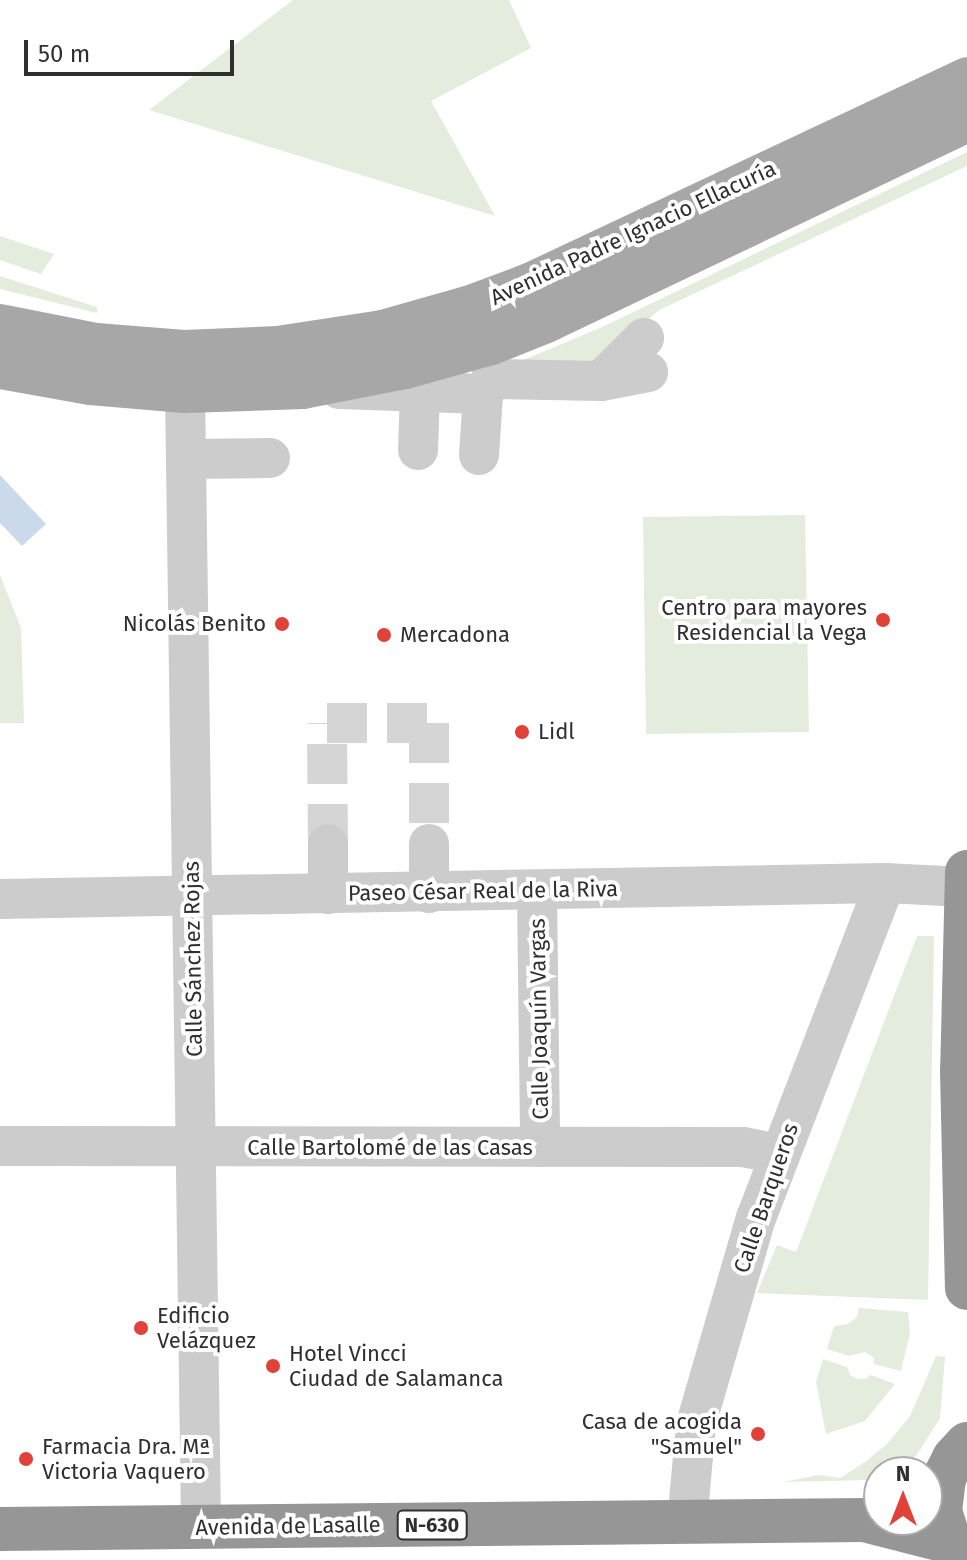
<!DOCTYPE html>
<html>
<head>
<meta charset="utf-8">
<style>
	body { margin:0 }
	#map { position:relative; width:967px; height:1560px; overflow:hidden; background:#fff; font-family:"Fira Sans",sans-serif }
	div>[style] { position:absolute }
	.green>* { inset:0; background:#e4ecde }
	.water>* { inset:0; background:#cbdaeb }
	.minor-tunnel>* { height:40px; margin-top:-20px; transform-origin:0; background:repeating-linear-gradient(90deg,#d5d5d5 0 40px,transparent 0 60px) }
	.minor>* { height:40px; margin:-20px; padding:0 20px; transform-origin:20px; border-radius:20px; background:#ccc }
	.major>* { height:44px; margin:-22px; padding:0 22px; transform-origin:22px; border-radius:22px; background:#a7a7a7 }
	.highway>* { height:44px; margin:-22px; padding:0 22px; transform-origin:22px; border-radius:22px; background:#969696 }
	.dots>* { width:22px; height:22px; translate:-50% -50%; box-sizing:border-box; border:4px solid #fff; border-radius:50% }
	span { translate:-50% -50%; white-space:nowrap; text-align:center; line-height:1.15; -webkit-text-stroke:8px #fff; paint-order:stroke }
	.shield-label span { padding:2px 6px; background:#fff; border:2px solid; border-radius:6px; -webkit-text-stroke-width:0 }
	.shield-label { font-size:20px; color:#2f2f2f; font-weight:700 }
	.street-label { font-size:22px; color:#2f2f2f }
	.poi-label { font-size:22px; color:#2f2f2f }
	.right { translate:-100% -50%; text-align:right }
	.left { translate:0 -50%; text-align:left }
	.north { position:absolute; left:863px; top:1456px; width:80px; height:80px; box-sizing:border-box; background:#fff; border:2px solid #acacac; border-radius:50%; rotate:0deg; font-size:22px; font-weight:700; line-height:32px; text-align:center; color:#2f2f2f }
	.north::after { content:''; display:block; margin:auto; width:28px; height:36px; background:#e04138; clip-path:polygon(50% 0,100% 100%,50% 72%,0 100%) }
	.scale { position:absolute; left:24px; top:40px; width:210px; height:36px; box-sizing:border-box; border:4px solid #2f2f2f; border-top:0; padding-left:10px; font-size:24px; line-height:28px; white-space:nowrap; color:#2f2f2f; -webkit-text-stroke:6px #fff; paint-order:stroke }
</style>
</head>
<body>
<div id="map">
	<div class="green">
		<div style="clip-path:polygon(293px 0,509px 0,531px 48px,431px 101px,495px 216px,149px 110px)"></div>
		<div style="clip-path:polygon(967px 152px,967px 166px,659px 310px,592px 369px,507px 367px,600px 328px)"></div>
		<div style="clip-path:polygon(0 236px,54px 254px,41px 274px,0 260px)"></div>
		<div style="clip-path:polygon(0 276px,97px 307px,97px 313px,0 289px)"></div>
		<div style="clip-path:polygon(805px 515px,809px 732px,646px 734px,643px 517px)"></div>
		<div style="clip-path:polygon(0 575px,21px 628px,24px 723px,0 723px)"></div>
		<div style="clip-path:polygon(917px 936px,934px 936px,928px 1300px,757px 1293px,777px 1245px,796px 1252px)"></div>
		<div style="clip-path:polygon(859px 1308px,908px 1312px,910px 1333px,901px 1371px,874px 1364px,874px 1358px,865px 1352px,849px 1356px,827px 1349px,834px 1326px,848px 1324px,857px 1317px)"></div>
		<div style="clip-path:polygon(936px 1356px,945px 1357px,940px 1418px,916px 1456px,897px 1469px,879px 1472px,879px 1475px,867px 1480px,783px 1482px,819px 1475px,840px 1478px,865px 1462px,887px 1444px,910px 1416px)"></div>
		<div style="clip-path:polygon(823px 1359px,847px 1367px,850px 1375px,858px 1379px,865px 1379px,871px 1375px,895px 1384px,865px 1421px,826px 1434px,816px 1382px)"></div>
	</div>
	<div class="water">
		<div style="clip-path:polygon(0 475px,46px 524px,22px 546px,0 523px)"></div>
	</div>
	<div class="minor-tunnel">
		<div style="left:328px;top:844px;width:121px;rotate:-90.5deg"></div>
		<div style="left:327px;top:723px;width:102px"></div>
		<div style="left:429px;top:723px;width:121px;rotate:90deg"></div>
	</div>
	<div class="minor">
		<div style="left:492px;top:379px;width:109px;rotate:1.1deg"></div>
		<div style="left:601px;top:381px;width:48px;rotate:-10.8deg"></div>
		<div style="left:601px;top:381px;width:61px;rotate:-45deg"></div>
		<div style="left:339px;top:389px;width:144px;rotate:2deg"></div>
		<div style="left:185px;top:391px;width:1136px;rotate:89.19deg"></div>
		<div style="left:418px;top:450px;width:57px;rotate:-88deg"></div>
		<div style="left:479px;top:455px;width:61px;rotate:-86.2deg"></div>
		<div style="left:483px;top:394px;width:17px;rotate:-59deg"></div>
		<div style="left:492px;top:379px;width:8px;rotate:-90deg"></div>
		<div style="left:186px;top:459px;width:84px;rotate:-0.7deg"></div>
		<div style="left:328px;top:844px;width:50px;rotate:90deg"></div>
		<div style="left:429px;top:844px;width:49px;rotate:90deg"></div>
		<div style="left:537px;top:890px;width:257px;rotate:89.3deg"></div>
		<div style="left:0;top:899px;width:885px;rotate:-1.04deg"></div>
		<div style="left:885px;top:883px;width:80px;rotate:2.9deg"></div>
		<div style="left:0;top:1146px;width:743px;rotate:0.08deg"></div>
		<div style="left:743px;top:1147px;width:37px;rotate:11deg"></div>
		<div style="left:687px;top:1523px;width:99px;rotate:-84.8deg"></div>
		<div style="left:696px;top:1424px;width:215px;rotate:-73.8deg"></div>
		<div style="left:756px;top:1218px;width:359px;rotate:-68.9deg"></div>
	</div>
	<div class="major">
		<div style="left:0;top:326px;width:98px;rotate:11.2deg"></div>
		<div style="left:96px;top:345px;width:88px;rotate:4.5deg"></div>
		<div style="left:184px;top:352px;width:94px;rotate:-2.4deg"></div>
		<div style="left:278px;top:348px;width:106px;rotate:-8.7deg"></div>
		<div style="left:383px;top:332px;width:88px;rotate:-15.8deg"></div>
		<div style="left:468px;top:308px;width:66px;rotate:-20.4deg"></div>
		<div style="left:530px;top:285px;width:483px;rotate:-25.2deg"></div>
		<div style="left:0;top:367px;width:92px;rotate:10deg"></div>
		<div style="left:91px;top:383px;width:94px;rotate:4.9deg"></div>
		<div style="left:185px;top:391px;width:118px;rotate:-1.9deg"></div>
		<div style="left:303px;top:387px;width:104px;rotate:-11.1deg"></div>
		<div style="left:405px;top:367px;width:89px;rotate:-15.6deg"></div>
		<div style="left:491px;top:343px;width:59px;rotate:-21.8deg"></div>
		<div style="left:546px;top:321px;width:467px;rotate:-25.5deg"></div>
	</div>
	<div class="highway">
		<div style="left:967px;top:872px;width:198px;rotate:91.4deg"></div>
		<div style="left:962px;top:1070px;width:218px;rotate:88.7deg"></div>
		<div style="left:0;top:1529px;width:864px;rotate:-0.6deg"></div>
		<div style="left:864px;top:1520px;width:89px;rotate:14.3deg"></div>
		<div style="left:964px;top:1558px;width:21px;rotate:-131deg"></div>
		<div style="left:950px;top:1542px;width:33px;rotate:-108deg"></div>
		<div style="left:940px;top:1511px;width:33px;rotate:-83deg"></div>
		<div style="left:944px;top:1478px;width:22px;rotate:-63deg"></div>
		<div style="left:954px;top:1458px;width:19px;rotate:-47deg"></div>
	</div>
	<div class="dots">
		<div style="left:883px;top:620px;background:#e04138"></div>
		<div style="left:282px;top:624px;background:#e04138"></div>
		<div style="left:384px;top:635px;background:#e04138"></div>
		<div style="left:522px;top:732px;background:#e04138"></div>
		<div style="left:141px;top:1328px;background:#e04138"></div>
		<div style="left:273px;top:1366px;background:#e04138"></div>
		<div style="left:758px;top:1434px;background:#e04138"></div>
		<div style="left:26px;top:1459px;background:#e04138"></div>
	</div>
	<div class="shield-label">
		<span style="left:432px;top:1525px">N-630</span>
	</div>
	<div class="street-label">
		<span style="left:633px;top:233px;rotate:-25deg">Avenida Padre Ignacio Ellacuría</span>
		<span style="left:483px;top:891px;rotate:-1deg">Paseo César Real de la Riva</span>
		<span style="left:193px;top:959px;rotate:-91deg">Calle Sánchez Rojas</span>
		<span style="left:539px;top:1019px;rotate:-91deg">Calle Joaquín Vargas</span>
		<span style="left:390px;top:1148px">Calle Bartolomé de las Casas</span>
		<span style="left:766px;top:1198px;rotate:-71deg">Calle Barqueros</span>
		<span style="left:288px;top:1526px;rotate:-1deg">Avenida de Lasalle</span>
	</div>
	<div class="poi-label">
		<span class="right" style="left:867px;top:620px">Centro para mayores<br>Residencial la Vega</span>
		<span class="right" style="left:266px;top:624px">Nicolás Benito</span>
		<span class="left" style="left:400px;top:635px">Mercadona</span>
		<span class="left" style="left:538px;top:732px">Lidl</span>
		<span class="left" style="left:157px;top:1328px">Edificio<br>Velázquez</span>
		<span class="left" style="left:289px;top:1366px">Hotel Vincci<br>Ciudad de Salamanca</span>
		<span class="right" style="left:742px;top:1434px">Casa de acogida<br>"Samuel"</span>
		<span class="left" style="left:42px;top:1459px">Farmacia Dra. Mª<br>Victoria Vaquero</span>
	</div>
	<div class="north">N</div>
	<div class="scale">50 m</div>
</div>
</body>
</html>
